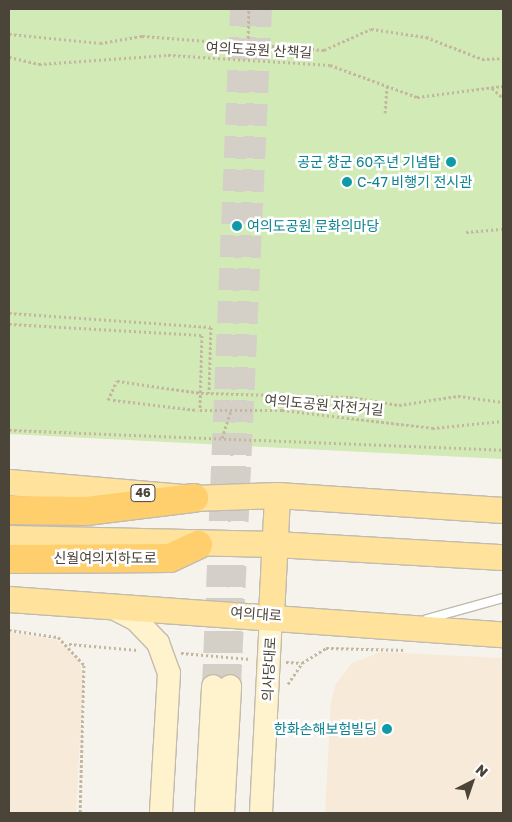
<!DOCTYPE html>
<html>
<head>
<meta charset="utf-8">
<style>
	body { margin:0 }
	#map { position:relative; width:512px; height:822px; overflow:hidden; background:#f6f3ec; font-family:"Golos Text","Noto Sans KR",sans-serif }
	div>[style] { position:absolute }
	.commercial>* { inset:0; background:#f7ead8 }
	.green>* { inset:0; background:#d2eab5 }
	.secondary-tunnel>* { height:22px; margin-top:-11px; transform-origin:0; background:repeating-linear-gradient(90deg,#d4d0c8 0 22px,transparent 0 33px) }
	.path>* { height:3px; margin-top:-1.5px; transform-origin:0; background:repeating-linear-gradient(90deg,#c4b79f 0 2.5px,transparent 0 5px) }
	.roads { filter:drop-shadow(1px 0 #c2bbae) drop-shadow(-1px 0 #c2bbae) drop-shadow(0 1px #c2bbae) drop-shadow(0 -1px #c2bbae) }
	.lane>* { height:8px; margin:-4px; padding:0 4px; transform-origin:4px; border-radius:4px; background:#fff }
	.secondary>* { height:22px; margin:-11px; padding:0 11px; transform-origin:11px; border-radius:11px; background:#fff3cd }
	.primary>* { height:25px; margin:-12.5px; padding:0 12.5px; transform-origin:12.5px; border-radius:12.5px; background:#ffe39c }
	.highway>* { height:28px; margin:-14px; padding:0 14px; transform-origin:14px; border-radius:14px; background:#ffcf6e }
	.dots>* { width:14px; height:14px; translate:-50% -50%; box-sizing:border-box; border:2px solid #fff; border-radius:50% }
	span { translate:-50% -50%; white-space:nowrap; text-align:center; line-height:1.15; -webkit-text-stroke:5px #fff; paint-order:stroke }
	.shield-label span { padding:1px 4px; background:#fff; border:1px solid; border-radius:4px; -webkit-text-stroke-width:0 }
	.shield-label { font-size:12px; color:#4b4439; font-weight:700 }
	.street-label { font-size:14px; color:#4b4439 }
	.culture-label { font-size:14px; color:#0d838f }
	.right { translate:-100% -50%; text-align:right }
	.left { translate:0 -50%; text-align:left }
	.frame { position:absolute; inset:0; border:10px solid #4b4439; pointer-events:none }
	.north { position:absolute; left:447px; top:757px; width:50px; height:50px; -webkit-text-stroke:4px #fff; paint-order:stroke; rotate:41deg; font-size:14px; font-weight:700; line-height:20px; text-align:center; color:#4b4439 }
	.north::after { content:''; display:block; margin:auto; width:18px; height:22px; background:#4b4439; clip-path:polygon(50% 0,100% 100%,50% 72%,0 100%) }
</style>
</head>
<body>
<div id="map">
	<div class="commercial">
		<div style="clip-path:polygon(9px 632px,57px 640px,80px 662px,83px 678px,76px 813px,9px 813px)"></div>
		<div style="clip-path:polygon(381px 652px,503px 658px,503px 813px,325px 813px,331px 701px,336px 684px,352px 663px)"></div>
	</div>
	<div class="green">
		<div style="clip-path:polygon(9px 9px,503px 9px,503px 459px,9px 434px)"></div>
	</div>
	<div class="secondary-tunnel">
		<div style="left:213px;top:686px;width:678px;rotate:-87.63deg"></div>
		<div style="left:230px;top:686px;width:678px;rotate:-87.38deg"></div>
	</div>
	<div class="path">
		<div style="left:9px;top:34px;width:91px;rotate:5.6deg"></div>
		<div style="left:100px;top:43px;width:43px;rotate:-9.5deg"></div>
		<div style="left:142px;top:36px;width:183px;rotate:4.4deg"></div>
		<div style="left:324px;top:50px;width:51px;rotate:-24.1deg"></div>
		<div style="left:371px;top:29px;width:56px;rotate:8.3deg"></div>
		<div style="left:426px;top:37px;width:60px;rotate:21.4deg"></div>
		<div style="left:482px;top:59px;width:21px;rotate:-3deg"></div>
		<div style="left:248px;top:48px;width:39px;rotate:-89deg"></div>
		<div style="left:9px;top:57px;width:31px;rotate:13deg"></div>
		<div style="left:39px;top:64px;width:129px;rotate:-4deg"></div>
		<div style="left:168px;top:55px;width:162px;rotate:3.5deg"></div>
		<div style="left:330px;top:65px;width:93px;rotate:20.2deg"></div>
		<div style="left:417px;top:97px;width:87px;rotate:-7.3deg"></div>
		<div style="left:492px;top:88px;width:15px;rotate:42deg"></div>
		<div style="left:385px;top:113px;width:26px;rotate:-86deg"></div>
		<div style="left:466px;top:232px;width:37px;rotate:-5deg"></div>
		<div style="left:9px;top:313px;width:202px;rotate:4deg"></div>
		<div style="left:211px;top:327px;width:66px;rotate:91.7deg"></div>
		<div style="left:9px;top:324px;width:193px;rotate:3.3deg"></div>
		<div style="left:202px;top:335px;width:75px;rotate:91.5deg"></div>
		<div style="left:200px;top:410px;width:82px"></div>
		<div style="left:282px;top:410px;width:151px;rotate:6.8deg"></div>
		<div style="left:432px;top:428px;width:71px;rotate:-5.6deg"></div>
		<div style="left:108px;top:400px;width:21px;rotate:-65deg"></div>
		<div style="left:117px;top:381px;width:85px;rotate:8.1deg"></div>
		<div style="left:201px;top:393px;width:149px;rotate:1.5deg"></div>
		<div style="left:350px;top:397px;width:50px;rotate:9.3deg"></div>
		<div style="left:399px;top:405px;width:60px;rotate:-8.7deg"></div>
		<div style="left:458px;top:396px;width:45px;rotate:7.6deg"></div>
		<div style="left:113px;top:400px;width:85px;rotate:6.8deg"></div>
		<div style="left:9px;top:430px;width:494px;rotate:2.3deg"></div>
		<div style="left:222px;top:438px;width:28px;rotate:-72deg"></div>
		<div style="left:9px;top:630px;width:49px;rotate:8.1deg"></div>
		<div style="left:58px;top:637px;width:38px;rotate:47deg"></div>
		<div style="left:84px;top:665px;width:148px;rotate:91.5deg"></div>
		<div style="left:69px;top:644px;width:69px;rotate:5deg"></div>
		<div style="left:181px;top:653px;width:69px;rotate:5deg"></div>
		<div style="left:286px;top:662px;width:16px;rotate:4deg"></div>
		<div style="left:288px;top:684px;width:25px;rotate:-56deg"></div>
		<div style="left:302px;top:663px;width:28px;rotate:-32deg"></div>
		<div style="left:326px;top:648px;width:80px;rotate:1.4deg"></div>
	</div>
	<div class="roads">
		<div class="lane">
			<div style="left:427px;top:619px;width:79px;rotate:-15.4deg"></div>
		</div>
		<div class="secondary">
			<div style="left:109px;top:606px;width:30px;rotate:27deg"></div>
			<div style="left:136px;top:620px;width:32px;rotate:46deg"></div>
			<div style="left:158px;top:643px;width:32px;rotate:70deg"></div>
			<div style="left:169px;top:673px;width:140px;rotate:93.3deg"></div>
			<div style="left:206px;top:813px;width:127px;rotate:-86.8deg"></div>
			<div style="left:223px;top:813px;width:127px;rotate:-86.8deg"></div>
			<div style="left:261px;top:813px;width:198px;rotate:-87.1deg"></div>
		</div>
		<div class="primary">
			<div style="left:9px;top:482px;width:186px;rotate:4.9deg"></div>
			<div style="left:194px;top:498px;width:83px;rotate:-2.1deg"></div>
			<div style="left:277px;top:495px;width:226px;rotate:3.8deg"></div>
			<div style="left:9px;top:538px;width:266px;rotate:1.3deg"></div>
			<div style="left:275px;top:544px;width:228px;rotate:3.3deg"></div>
			<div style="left:9px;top:599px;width:495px;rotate:4.1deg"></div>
			<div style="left:271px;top:615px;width:120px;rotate:-87.1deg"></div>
		</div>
		<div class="highway">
			<div style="left:9px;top:510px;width:77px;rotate:0.7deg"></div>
			<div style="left:86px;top:511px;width:109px;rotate:-6.9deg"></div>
			<div style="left:9px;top:559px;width:161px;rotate:-0.4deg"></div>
			<div style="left:170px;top:558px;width:31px;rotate:-25deg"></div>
		</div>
	</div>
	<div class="dots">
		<div style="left:451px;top:162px;background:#0f9aa8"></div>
		<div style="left:347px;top:182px;background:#0f9aa8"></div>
		<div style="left:237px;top:226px;background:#0f9aa8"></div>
		<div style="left:387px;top:729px;background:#0f9aa8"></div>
	</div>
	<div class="shield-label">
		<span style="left:143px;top:493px">46</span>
	</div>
	<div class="street-label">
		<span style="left:259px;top:50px;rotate:3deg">여의도공원 산책길</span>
		<span style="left:324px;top:405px;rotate:5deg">여의도공원 자전거길</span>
		<span style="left:105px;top:558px">신월여의지하도로</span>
		<span style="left:256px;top:614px;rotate:4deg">여의대로</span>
		<span style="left:269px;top:669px;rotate:-87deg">의사당대로</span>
	</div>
	<div class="culture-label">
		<span class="right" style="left:441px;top:162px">공군 창군 60주년 기념탑</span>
		<span class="left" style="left:357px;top:182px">C-47 비행기 전시관</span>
		<span class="left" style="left:247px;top:226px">여의도공원 문화의마당</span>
		<span class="right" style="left:377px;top:729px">한화손해보험빌딩</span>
	</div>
	<div class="frame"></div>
	<div class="north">N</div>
</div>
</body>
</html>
